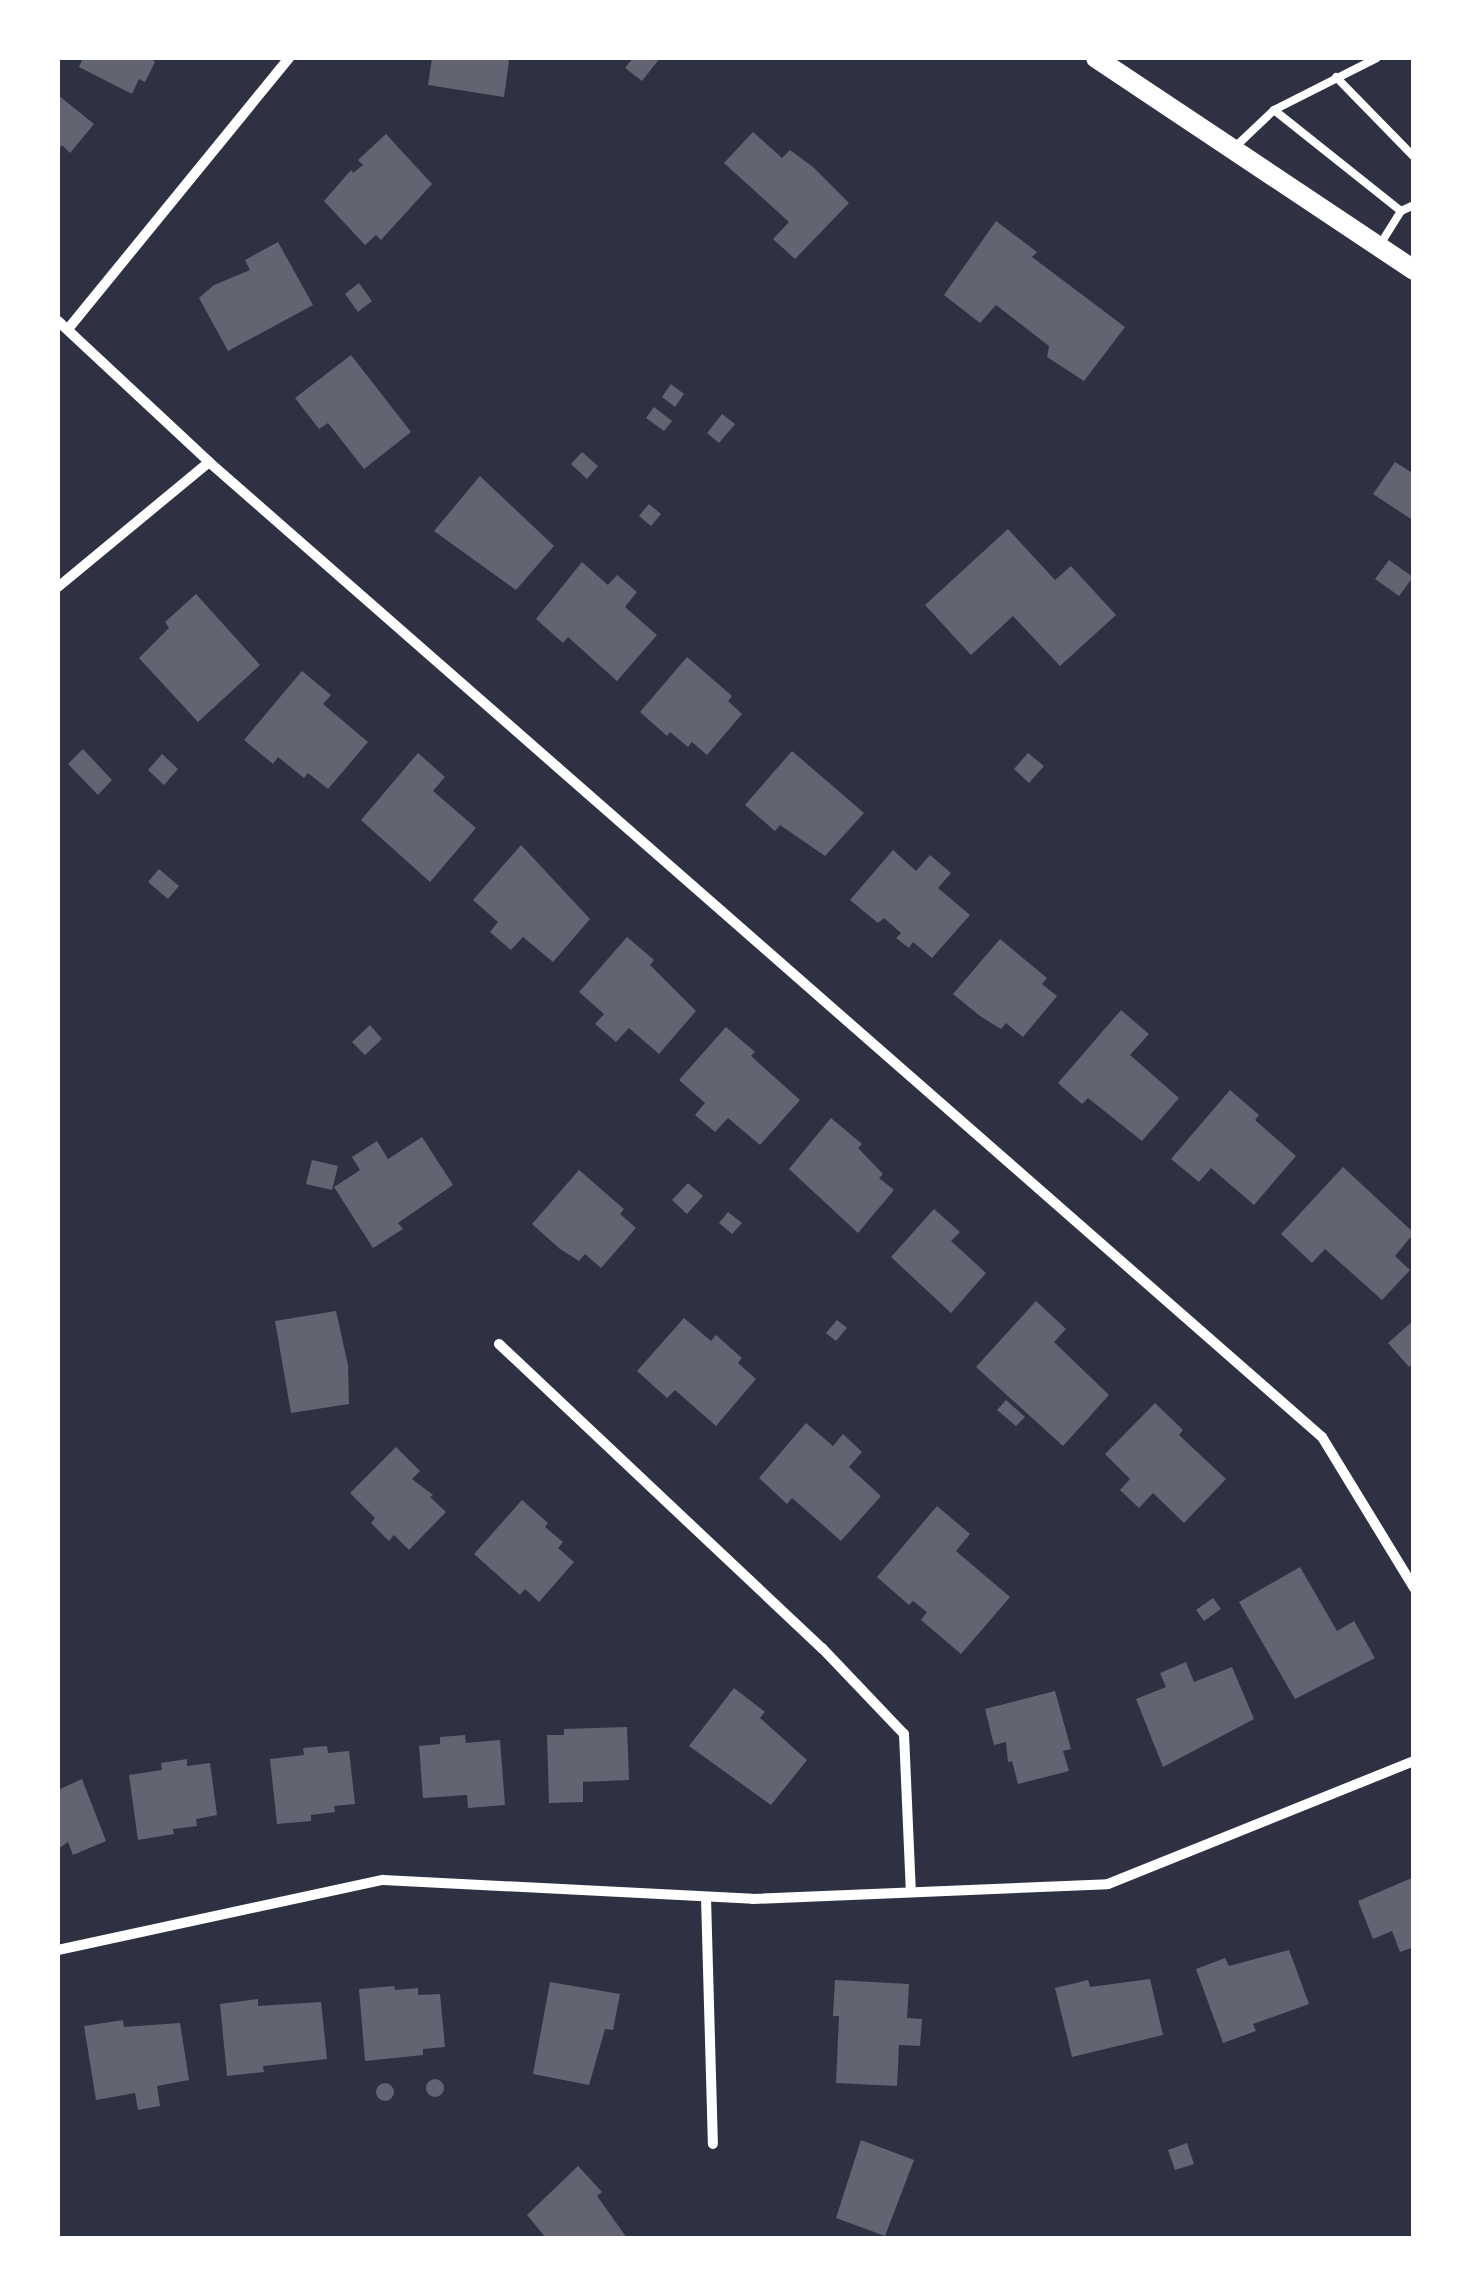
<!DOCTYPE html>
<html>
<head>
<meta charset="utf-8">
<style>
	body { margin:0 }
	#map { position:relative; width:1471px; height:2296px; overflow:hidden; background:#2d3142; font-family:Roboto,sans-serif }
	div>[style] { position:absolute }
	.building>* { inset:0; background:#626471 }
	.round { border-radius:50% }
	.service>* { height:8px; margin:-4px; padding:0 4px; transform-origin:4px; border-radius:4px; background:#fff }
	.minor>* { height:10px; margin:-5px; padding:0 5px; transform-origin:5px; border-radius:5px; background:#fff }
	.secondary>* { height:20px; margin:-10px; padding:0 10px; transform-origin:10px; border-radius:10px; background:#fff }
	span { translate:-50% -50%; white-space:nowrap; text-align:center; line-height:1.15; -webkit-text-stroke:10px #fff; paint-order:stroke }
	.frame { position:absolute; inset:0; border:60px solid #fff; pointer-events:none }
</style>
</head>
<body>
<div id="map">
	<div class="building">
		<div style="clip-path:polygon(83px 58px,151px 58px,155px 62px,145px 82px,139px 79px,132px 94px,79px 67px)"></div>
		<div style="clip-path:polygon(432px 58px,505px 58px,509px 61px,504px 97px,428px 85px)"></div>
		<div style="clip-path:polygon(633px 58px,660px 58px,642px 81px,625px 68px)"></div>
		<div style="clip-path:polygon(58px 95px,94px 124px,70px 153px,62px 145px,58px 151px)"></div>
		<div style="clip-path:polygon(753px 132px,782px 158px,790px 150px,813px 167px,849px 203px,795px 259px,773px 239px,789px 222px,724px 163px)"></div>
		<div style="clip-path:polygon(386px 134px,432px 184px,381px 240px,376px 235px,365px 245px,324px 201px,351px 170px,353px 173px,363px 165px,358px 160px)"></div>
		<div style="clip-path:polygon(996px 221px,1037px 252px,1032px 257px,1125px 327px,1084px 381px,1047px 357px,1049px 346px,996px 305px,980px 323px,944px 295px)"></div>
		<div style="clip-path:polygon(278px 242px,313px 305px,228px 351px,199px 298px,214px 285px,250px 270px,245px 260px)"></div>
		<div style="clip-path:polygon(359px 283px,372px 301px,358px 312px,345px 294px)"></div>
		<div style="clip-path:polygon(351px 355px,411px 432px,364px 469px,328px 423px,319px 429px,295px 398px)"></div>
		<div style="clip-path:polygon(671px 384px,684px 394px,675px 407px,662px 397px)"></div>
		<div style="clip-path:polygon(654px 407px,672px 421px,664px 431px,646px 418px)"></div>
		<div style="clip-path:polygon(722px 414px,735px 424px,719px 443px,707px 433px)"></div>
		<div style="clip-path:polygon(582px 452px,598px 466px,587px 479px,571px 464px)"></div>
		<div style="clip-path:polygon(1395px 462px,1414px 474px,1414px 521px,1373px 494px)"></div>
		<div style="clip-path:polygon(480px 476px,554px 546px,516px 590px,434px 531px)"></div>
		<div style="clip-path:polygon(649px 504px,661px 514px,651px 526px,639px 516px)"></div>
		<div style="clip-path:polygon(1008px 529px,1055px 580px,1071px 566px,1116px 615px,1060px 666px,1013px 616px,971px 655px,925px 605px)"></div>
		<div style="clip-path:polygon(1389px 560px,1413px 577px,1399px 596px,1375px 579px)"></div>
		<div style="clip-path:polygon(582px 562px,608px 585px,617px 575px,637px 592px,625px 607px,657px 635px,617px 681px,568px 637px,563px 643px,536px 619px)"></div>
		<div style="clip-path:polygon(196px 594px,260px 665px,198px 722px,139px 658px,169px 628px,165px 622px)"></div>
		<div style="clip-path:polygon(687px 657px,732px 696px,728px 701px,742px 714px,707px 755px,692px 742px,688px 747px,670px 732px,667px 736px,640px 712px)"></div>
		<div style="clip-path:polygon(302px 671px,331px 695px,323px 704px,368px 742px,328px 789px,308px 773px,304px 778px,278px 757px,273px 764px,244px 740px)"></div>
		<div style="clip-path:polygon(83px 749px,112px 780px,98px 795px,68px 764px)"></div>
		<div style="clip-path:polygon(792px 751px,864px 813px,825px 856px,780px 825px,775px 831px,745px 805px)"></div>
		<div style="clip-path:polygon(418px 753px,445px 777px,433px 791px,476px 828px,430px 882px,361px 820px)"></div>
		<div style="clip-path:polygon(1028px 753px,1044px 766px,1029px 783px,1014px 769px)"></div>
		<div style="clip-path:polygon(162px 754px,178px 769px,164px 785px,148px 770px)"></div>
		<div style="clip-path:polygon(521px 845px,590px 919px,553px 962px,523px 937px,511px 950px,490px 932px,498px 922px,473px 900px)"></div>
		<div style="clip-path:polygon(893px 850px,916px 871px,930px 855px,951px 873px,938px 888px,970px 915px,932px 958px,913px 942px,909px 948px,896px 938px,901px 933px,884px 918px,878px 923px,850px 900px)"></div>
		<div style="clip-path:polygon(159px 869px,179px 886px,168px 899px,148px 882px)"></div>
		<div style="clip-path:polygon(627px 937px,654px 960px,650px 965px,696px 1011px,659px 1054px,629px 1028px,616px 1042px,595px 1024px,604px 1014px,579px 992px)"></div>
		<div style="clip-path:polygon(1000px 939px,1047px 978px,1042px 984px,1057px 996px,1023px 1037px,1006px 1023px,1001px 1029px,980px 1016px,953px 994px)"></div>
		<div style="clip-path:polygon(1121px 1010px,1149px 1034px,1130px 1055px,1179px 1098px,1142px 1141px,1088px 1098px,1082px 1104px,1058px 1083px)"></div>
		<div style="clip-path:polygon(370px 1025px,382px 1039px,365px 1055px,352px 1042px)"></div>
		<div style="clip-path:polygon(726px 1027px,755px 1052px,751px 1056px,800px 1100px,760px 1145px,728px 1118px,715px 1132px,695px 1115px,705px 1103px,679px 1080px)"></div>
		<div style="clip-path:polygon(1230px 1090px,1259px 1115px,1255px 1120px,1296px 1156px,1254px 1205px,1211px 1168px,1199px 1182px,1171px 1159px)"></div>
		<div style="clip-path:polygon(831px 1118px,862px 1144px,858px 1148px,883px 1174px,879px 1178px,894px 1190px,858px 1233px,789px 1169px)"></div>
		<div style="clip-path:polygon(422px 1137px,453px 1185px,398px 1223px,403px 1229px,373px 1248px,334px 1187px,360px 1170px,352px 1157px,377px 1141px,388px 1159px)"></div>
		<div style="clip-path:polygon(312px 1160px,338px 1166px,332px 1190px,306px 1184px)"></div>
		<div style="clip-path:polygon(1343px 1167px,1414px 1233px,1395px 1256px,1410px 1270px,1382px 1300px,1325px 1249px,1312px 1263px,1281px 1234px)"></div>
		<div style="clip-path:polygon(579px 1170px,624px 1209px,620px 1214px,636px 1228px,601px 1268px,585px 1254px,579px 1261px,560px 1249px,532px 1224px)"></div>
		<div style="clip-path:polygon(688px 1183px,703px 1196px,687px 1214px,672px 1200px)"></div>
		<div style="clip-path:polygon(934px 1209px,960px 1232px,951px 1241px,986px 1273px,951px 1313px,891px 1257px)"></div>
		<div style="clip-path:polygon(728px 1212px,742px 1223px,732px 1234px,719px 1223px)"></div>
		<div style="clip-path:polygon(1036px 1301px,1066px 1329px,1054px 1342px,1109px 1395px,1063px 1446px,976px 1367px)"></div>
		<div style="clip-path:polygon(336px 1311px,348px 1365px,349px 1404px,291px 1413px,275px 1321px)"></div>
		<div style="clip-path:polygon(684px 1318px,711px 1341px,716px 1335px,742px 1358px,738px 1363px,756px 1379px,716px 1426px,675px 1390px,667px 1398px,637px 1371px)"></div>
		<div style="clip-path:polygon(837px 1320px,847px 1328px,836px 1341px,826px 1333px)"></div>
		<div style="clip-path:polygon(1414px 1320px,1414px 1363px,1409px 1367px,1388px 1343px)"></div>
		<div style="clip-path:polygon(1006px 1400px,1025px 1417px,1016px 1426px,997px 1410px)"></div>
		<div style="clip-path:polygon(1155px 1403px,1183px 1430px,1179px 1435px,1226px 1479px,1184px 1523px,1153px 1493px,1139px 1508px,1120px 1490px,1130px 1479px,1105px 1454px)"></div>
		<div style="clip-path:polygon(806px 1423px,833px 1446px,843px 1434px,862px 1452px,849px 1467px,881px 1496px,841px 1541px,792px 1498px,787px 1504px,759px 1478px)"></div>
		<div style="clip-path:polygon(396px 1447px,420px 1471px,412px 1479px,433px 1495px,430px 1497px,446px 1512px,409px 1550px,394px 1535px,389px 1541px,371px 1523px,375px 1518px,350px 1493px)"></div>
		<div style="clip-path:polygon(522px 1500px,548px 1523px,545px 1527px,563px 1542px,558px 1548px,574px 1562px,539px 1602px,525px 1589px,520px 1595px,474px 1554px)"></div>
		<div style="clip-path:polygon(937px 1506px,970px 1534px,956px 1551px,1010px 1597px,961px 1654px,921px 1620px,927px 1612px,913px 1601px,909px 1605px,877px 1577px)"></div>
		<div style="clip-path:polygon(1300px 1567px,1337px 1631px,1354px 1621px,1375px 1658px,1295px 1699px,1239px 1602px)"></div>
		<div style="clip-path:polygon(1213px 1598px,1221px 1609px,1204px 1621px,1196px 1610px)"></div>
		<div style="clip-path:polygon(1186px 1662px,1194px 1682px,1232px 1667px,1254px 1719px,1163px 1767px,1136px 1699px,1166px 1687px,1160px 1673px)"></div>
		<div style="clip-path:polygon(734px 1688px,765px 1712px,760px 1718px,807px 1760px,771px 1805px,689px 1746px)"></div>
		<div style="clip-path:polygon(1055px 1691px,1071px 1749px,1063px 1751px,1069px 1771px,1018px 1784px,1012px 1761px,1008px 1762px,1006px 1742px,994px 1745px,985px 1709px)"></div>
		<div style="clip-path:polygon(627px 1727px,629px 1780px,583px 1782px,583px 1802px,549px 1803px,547px 1735px,564px 1735px,564px 1729px)"></div>
		<div style="clip-path:polygon(465px 1735px,466px 1743px,500px 1740px,505px 1805px,468px 1808px,467px 1795px,423px 1798px,419px 1746px,440px 1744px,440px 1737px)"></div>
		<div style="clip-path:polygon(327px 1746px,328px 1753px,349px 1751px,355px 1804px,334px 1806px,335px 1812px,311px 1815px,311px 1821px,277px 1824px,270px 1759px,304px 1755px,303px 1748px)"></div>
		<div style="clip-path:polygon(187px 1759px,187px 1766px,210px 1763px,217px 1815px,196px 1819px,197px 1826px,173px 1829px,174px 1834px,138px 1840px,129px 1775px,162px 1770px,161px 1763px)"></div>
		<div style="clip-path:polygon(82px 1779px,106px 1841px,73px 1855px,68px 1842px,58px 1849px,58px 1790px)"></div>
		<div style="clip-path:polygon(1414px 1877px,1414px 1947px,1400px 1952px,1392px 1931px,1373px 1939px,1358px 1901px)"></div>
		<div style="clip-path:polygon(1289px 1950px,1309px 2004px,1253px 2024px,1256px 2031px,1223px 2043px,1196px 1969px,1225px 1958px,1229px 1966px)"></div>
		<div style="clip-path:polygon(1150px 1979px,1163px 2035px,1072px 2057px,1055px 1988px,1088px 1980px,1090px 1987px)"></div>
		<div style="clip-path:polygon(835px 1980px,909px 1984px,907px 2018px,922px 2019px,920px 2046px,899px 2045px,897px 2086px,836px 2083px,839px 2016px,833px 2016px)"></div>
		<div style="clip-path:polygon(550px 1982px,620px 1994px,613px 2030px,605px 2029px,589px 2085px,533px 2074px)"></div>
		<div style="clip-path:polygon(394px 1986px,395px 1990px,418px 1988px,418px 1995px,440px 1994px,445px 2047px,423px 2049px,423px 2055px,365px 2061px,359px 1989px)"></div>
		<div style="clip-path:polygon(258px 1999px,258px 2006px,321px 2002px,327px 2059px,263px 2066px,264px 2072px,227px 2076px,220px 2004px)"></div>
		<div style="clip-path:polygon(123px 2020px,124px 2027px,180px 2023px,189px 2080px,157px 2086px,160px 2106px,138px 2110px,135px 2093px,96px 2100px,84px 2026px)"></div>
		<div class="round" style="left:426px;top:2079px;width:18px;height:18px"></div>
		<div class="round" style="left:376px;top:2083px;width:18px;height:18px"></div>
		<div style="clip-path:polygon(861px 2140px,914px 2160px,885px 2236px,836px 2218px)"></div>
		<div style="clip-path:polygon(1187px 2143px,1194px 2164px,1175px 2170px,1168px 2150px)"></div>
		<div style="clip-path:polygon(578px 2166px,602px 2192px,597px 2196px,627px 2238px,546px 2238px,527px 2215px)"></div>
	</div>
	<div class="service">
		<div style="left:1336px;top:77px;width:112px;rotate:45.7deg"></div>
		<div style="left:1274px;top:110px;width:162px;rotate:38.5deg"></div>
		<div style="left:1234px;top:148px;width:55px;rotate:-43.5deg"></div>
		<div style="left:1274px;top:110px;width:115px;rotate:-26.8deg"></div>
		<div style="left:1381px;top:243px;width:38px;rotate:-58deg"></div>
		<div style="left:1401px;top:211px;width:14px;rotate:-25deg"></div>
	</div>
	<div class="minor">
		<div style="left:58px;top:321px;width:207px;rotate:43deg"></div>
		<div style="left:209px;top:462px;width:1480px;rotate:41.22deg"></div>
		<div style="left:1322px;top:1437px;width:177px;rotate:58.6deg"></div>
		<div style="left:68px;top:329px;width:350px;rotate:-50.8deg"></div>
		<div style="left:58px;top:587px;width:196px;rotate:-39.6deg"></div>
		<div style="left:499px;top:1344px;width:444px;rotate:43.3deg"></div>
		<div style="left:822px;top:1648px;width:119px;rotate:46.4deg"></div>
		<div style="left:904px;top:1734px;width:158px;rotate:87.5deg"></div>
		<div style="left:706px;top:1897px;width:247px;rotate:88.4deg"></div>
		<div style="left:58px;top:1950px;width:332px;rotate:-12.2deg"></div>
		<div style="left:383px;top:1880px;width:370px;rotate:2.9deg"></div>
		<div style="left:753px;top:1899px;width:355px;rotate:-2.4deg"></div>
		<div style="left:1108px;top:1884px;width:330px;rotate:-21.9deg"></div>
	</div>
	<div class="secondary">
		<div style="left:1096px;top:58px;width:382px;rotate:33.7deg"></div>
	</div>
	<div class="frame"></div>
</div>
</body>
</html>
